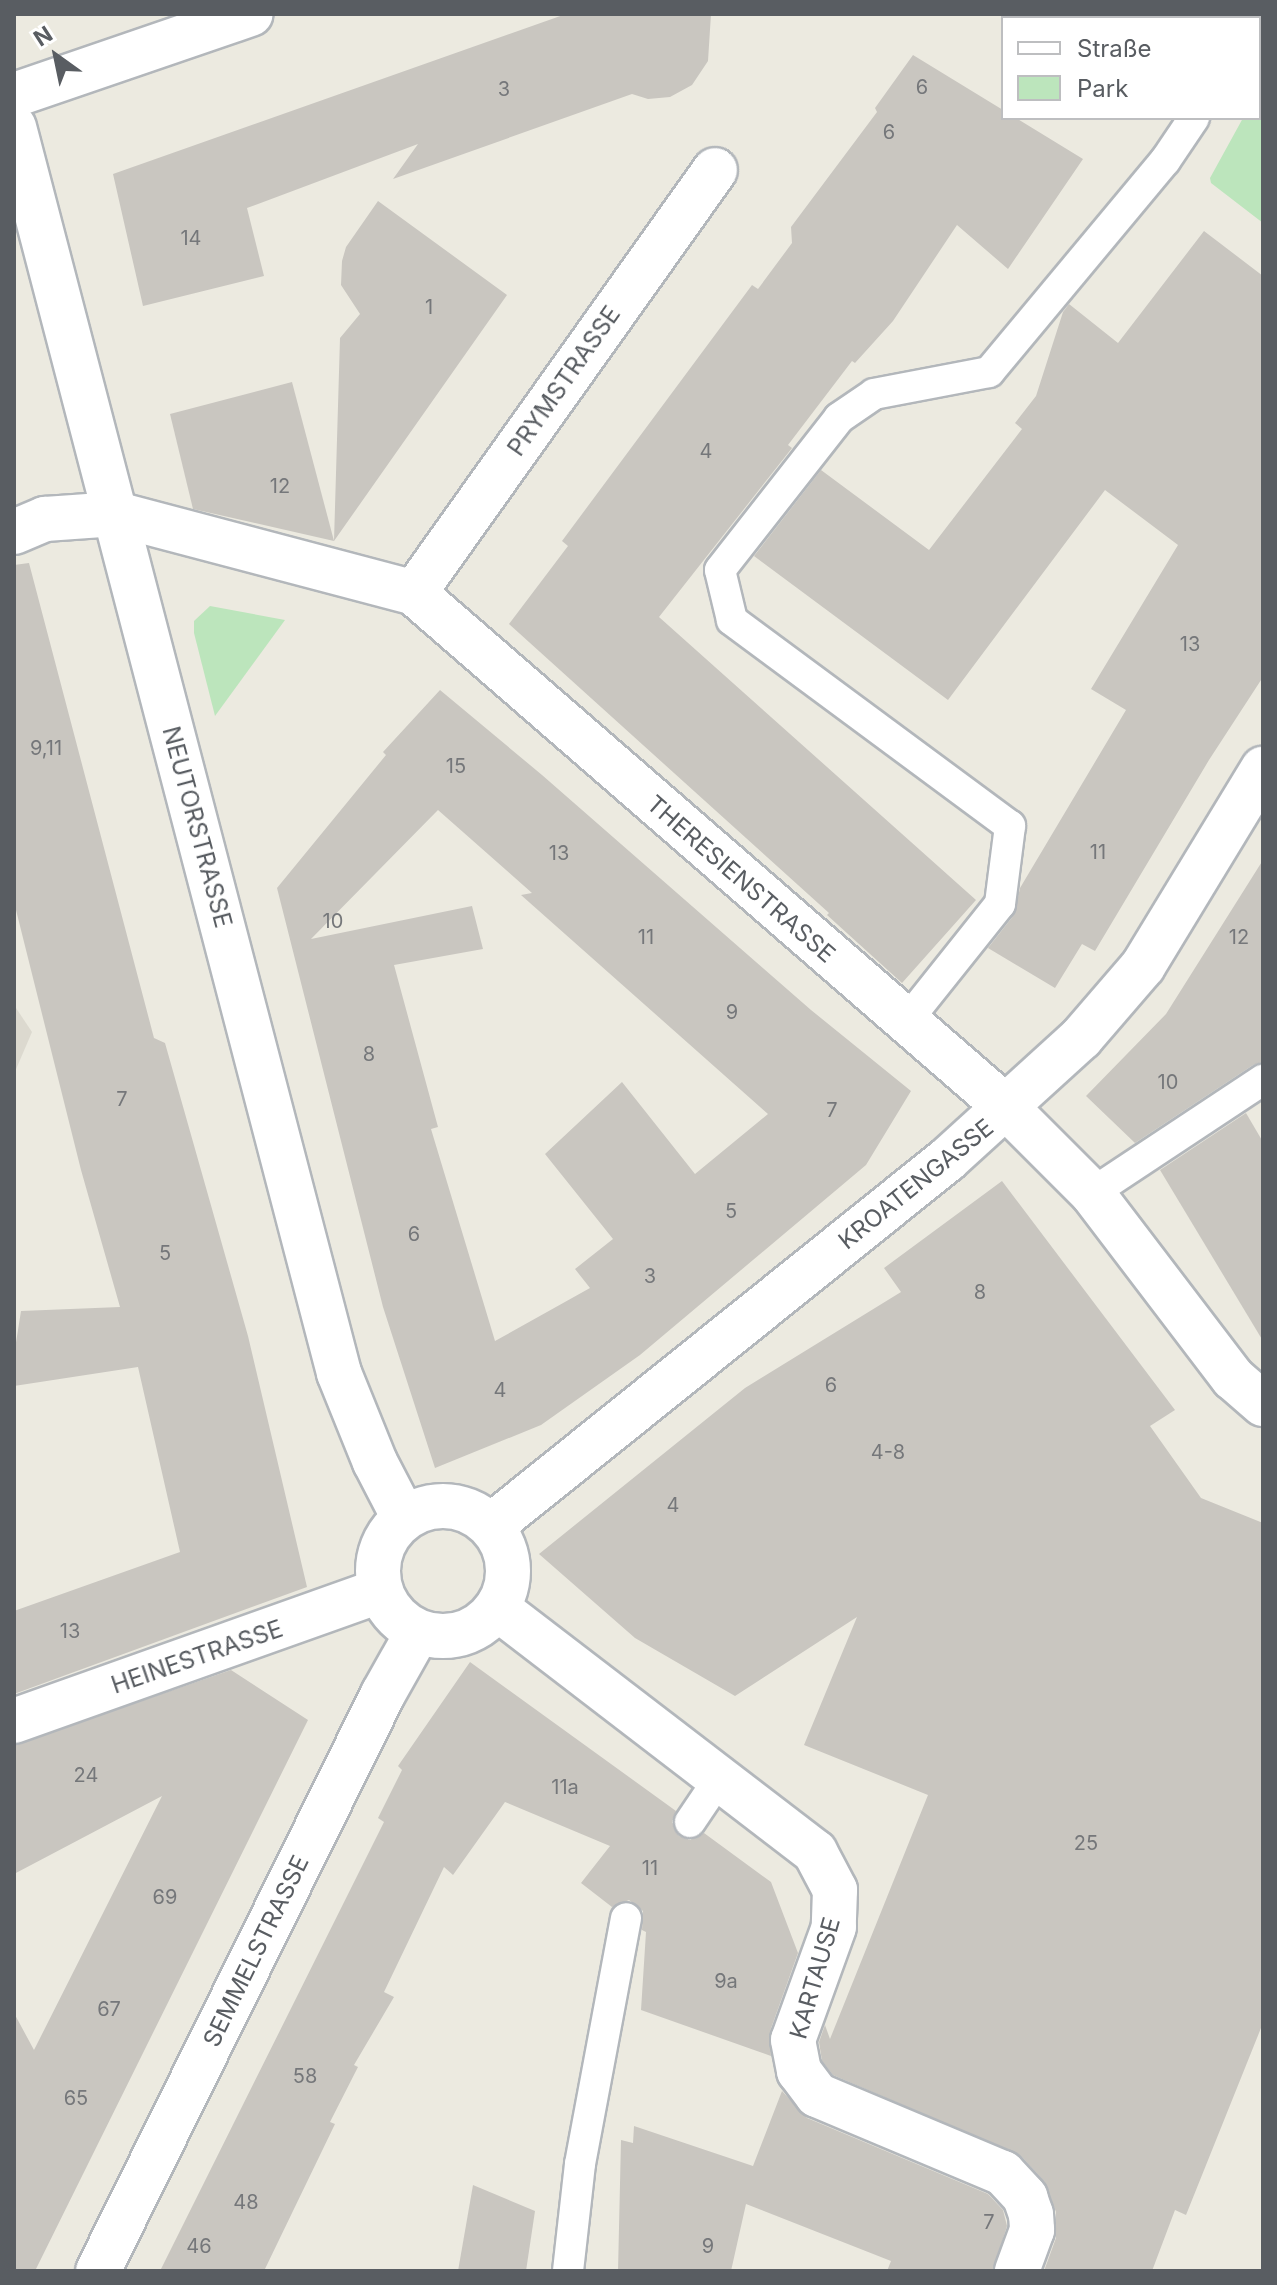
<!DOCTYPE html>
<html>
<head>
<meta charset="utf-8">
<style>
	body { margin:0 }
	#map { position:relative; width:1277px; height:2285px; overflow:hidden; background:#eceae0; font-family:Inter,sans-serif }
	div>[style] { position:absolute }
	.education>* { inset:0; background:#dcd9cf }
	.green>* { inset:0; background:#bce5bc }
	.building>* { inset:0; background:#c9c6c0 }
	.roads { filter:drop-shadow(2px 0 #b3b7bb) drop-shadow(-2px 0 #b3b7bb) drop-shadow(0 2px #b3b7bb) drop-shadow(0 -2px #b3b7bb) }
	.service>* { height:30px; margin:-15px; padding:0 15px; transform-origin:15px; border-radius:15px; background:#fff }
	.minor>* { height:44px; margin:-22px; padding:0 22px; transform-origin:22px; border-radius:22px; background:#fff }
	.minor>.ring { margin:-22px; padding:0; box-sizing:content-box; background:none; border:44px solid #fff; border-radius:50% }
	.secondary>* { height:44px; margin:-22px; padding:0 22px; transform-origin:22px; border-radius:22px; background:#fff }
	span { translate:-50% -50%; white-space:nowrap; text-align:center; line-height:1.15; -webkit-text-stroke:6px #fff; paint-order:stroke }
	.number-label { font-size:20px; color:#75777a }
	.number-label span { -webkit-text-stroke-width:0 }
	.street-label { font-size:24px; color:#595d62 }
	.frame { position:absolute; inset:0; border:16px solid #595d62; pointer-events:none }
	.legend { position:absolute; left:1001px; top:16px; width:260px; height:104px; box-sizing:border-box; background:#fff; border:2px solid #bdbec0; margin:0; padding:10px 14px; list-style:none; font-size:24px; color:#595d62 }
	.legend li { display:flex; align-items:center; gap:16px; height:40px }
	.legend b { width:40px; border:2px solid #bdbec0 }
	.north { position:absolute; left:16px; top:16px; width:80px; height:80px; -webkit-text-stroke:6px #fff; paint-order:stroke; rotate:327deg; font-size:22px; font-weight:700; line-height:32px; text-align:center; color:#595d62 }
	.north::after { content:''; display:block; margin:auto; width:28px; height:36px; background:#595d62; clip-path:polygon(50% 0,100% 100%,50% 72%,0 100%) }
</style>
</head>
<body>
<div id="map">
	<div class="education">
		<div style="clip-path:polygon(14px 1005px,32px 1032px,14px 1074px)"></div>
	</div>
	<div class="green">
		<div style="clip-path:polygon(1263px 81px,1263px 223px,1211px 183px,1210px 178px,1243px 118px,1259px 118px,1259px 88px)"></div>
		<div style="clip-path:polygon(210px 606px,285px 620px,215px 716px,194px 633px,194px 621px)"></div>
	</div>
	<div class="building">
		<div style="clip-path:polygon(566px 14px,711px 14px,708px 61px,692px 85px,670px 97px,648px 99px,632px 94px,393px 179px,418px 144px,247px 208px,264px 276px,143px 306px,113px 174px)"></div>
		<div style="clip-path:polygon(913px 55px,1003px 110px,1003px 118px,1016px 118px,1083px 159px,1008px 269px,957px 225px,893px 321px,855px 363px,852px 361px,788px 445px,792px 448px,659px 617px,976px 900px,902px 983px,827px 915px,829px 913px,509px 624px,568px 546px,562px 541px,752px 285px,758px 289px,792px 243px,791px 227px,877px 112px,875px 108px)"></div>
		<div style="clip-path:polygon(378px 201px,507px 295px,334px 541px,340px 338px,360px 314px,341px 285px,342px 261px,346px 247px)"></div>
		<div style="clip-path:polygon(1204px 231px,1263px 276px,1263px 677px,1209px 760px,1095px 951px,1082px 944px,1055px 988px,988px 948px,1014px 915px,1020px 888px,1126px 710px,1091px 689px,1178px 545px,1105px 490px,948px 700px,754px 556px,821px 470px,929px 550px,1022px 429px,1015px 423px,1036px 396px,1063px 312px,1069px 304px,1118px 343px)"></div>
		<div style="clip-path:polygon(292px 382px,334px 541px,193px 509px,170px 414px)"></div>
		<div style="clip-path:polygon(29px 563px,154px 1038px,165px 1043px,248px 1336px,307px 1587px,14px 1694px,14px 1611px,180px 1552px,138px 1367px,14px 1386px,14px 1355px,21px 1311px,120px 1307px,81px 1170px,14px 902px,14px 565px)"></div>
		<div style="clip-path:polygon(evenodd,440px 690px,542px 775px,811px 1010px,911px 1091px,866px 1165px,640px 1355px,541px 1425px,435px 1468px,383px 1307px,277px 888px,386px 755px,383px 752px,440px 690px,438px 810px,532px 893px,521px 895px,768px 1114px,695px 1174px,622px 1082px,545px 1154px,613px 1239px,575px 1269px,590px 1288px,495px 1341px,431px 1129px,438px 1127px,394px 965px,483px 949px,472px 906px,311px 939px,438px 810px)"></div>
		<div style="clip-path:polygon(1263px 860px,1263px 1062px,1253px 1065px,1135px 1143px,1086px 1096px,1166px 1014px)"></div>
		<div style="clip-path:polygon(1246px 1113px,1263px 1142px,1263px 1341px,1160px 1170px)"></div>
		<div style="clip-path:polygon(1002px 1181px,1175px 1410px,1150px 1426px,1201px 1498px,1263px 1523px,1263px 2023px,1186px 2215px,1175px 2210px,1152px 2271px,1044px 2271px,1056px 2238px,1056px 2212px,1044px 2181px,1021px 2156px,833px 2075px,822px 2061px,819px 2042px,825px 2025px,830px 2039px,928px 1795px,804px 1745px,857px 1617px,735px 1696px,635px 1638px,539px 1554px,745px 1388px,901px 1292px,884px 1268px)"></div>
		<div style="clip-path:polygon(470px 1662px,676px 1811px,672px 1822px,679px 1836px,690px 1840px,704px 1833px,771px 1882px,798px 1953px,770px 2031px,771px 2056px,641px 2010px,646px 1932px,642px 1930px,643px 1911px,629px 1900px,612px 1907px,581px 1883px,610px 1846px,505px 1802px,453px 1875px,444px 1867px,384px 1992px,394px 1997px,354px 2065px,358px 2067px,330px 2122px,335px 2124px,264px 2271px,160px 2271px,384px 1822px,378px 1818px,402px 1770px,398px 1766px)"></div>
		<div style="clip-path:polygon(231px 1670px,308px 1720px,35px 2271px,14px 2271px,14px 2013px,34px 2050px,162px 1796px,14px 1874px,14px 1745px)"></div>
		<div style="clip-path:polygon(782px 2091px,807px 2118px,988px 2194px,1003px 2210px,1007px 2226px,993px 2271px,887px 2271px,891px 2261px,746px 2204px,731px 2271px,618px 2271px,621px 2140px,633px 2143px,634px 2126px,753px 2166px)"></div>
		<div style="clip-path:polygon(473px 2185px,535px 2211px,526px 2271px,458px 2271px)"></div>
	</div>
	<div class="roads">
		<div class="service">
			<div style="left:1251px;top:18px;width:4px;rotate:-63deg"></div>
			<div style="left:905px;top:1023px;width:152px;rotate:-51.4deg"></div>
			<div style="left:1000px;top:904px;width:79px;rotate:-82.7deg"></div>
			<div style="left:1010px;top:826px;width:346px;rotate:-143.5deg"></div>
			<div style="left:732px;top:620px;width:51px;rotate:-103.5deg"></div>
			<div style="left:720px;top:570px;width:193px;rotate:-51.9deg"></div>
			<div style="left:839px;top:418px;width:42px;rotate:-34.4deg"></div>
			<div style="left:874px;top:394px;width:117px;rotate:-10.8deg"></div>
			<div style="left:989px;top:372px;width:275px;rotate:-50.2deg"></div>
			<div style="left:1165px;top:161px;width:52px;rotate:-56deg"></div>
			<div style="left:1092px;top:1193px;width:205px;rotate:-33.5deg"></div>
			<div style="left:690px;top:1822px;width:52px;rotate:-56deg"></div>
			<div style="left:568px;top:2271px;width:108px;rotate:-83.6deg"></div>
			<div style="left:580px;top:2164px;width:250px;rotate:-79.4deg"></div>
		</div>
		<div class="minor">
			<div style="left:14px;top:127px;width:1288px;rotate:75.38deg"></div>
			<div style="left:339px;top:1373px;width:96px;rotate:68deg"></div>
			<div style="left:375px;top:1462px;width:63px;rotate:62.6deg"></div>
			<div style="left:14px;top:532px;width:34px;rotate:-23deg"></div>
			<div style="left:45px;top:519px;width:71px;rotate:-4deg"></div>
			<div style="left:116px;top:514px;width:308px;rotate:14.8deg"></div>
			<div style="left:414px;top:593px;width:787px;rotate:40.98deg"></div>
			<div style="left:1008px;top:1109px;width:119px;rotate:45deg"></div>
			<div style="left:1092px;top:1193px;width:233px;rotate:52.7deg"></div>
			<div style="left:1233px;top:1378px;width:40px;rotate:41deg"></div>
			<div style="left:414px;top:593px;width:519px;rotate:-54.56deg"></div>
			<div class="ring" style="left:378px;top:1506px;width:86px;height:86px"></div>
			<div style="left:491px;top:1526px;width:586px;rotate:-38.77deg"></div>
			<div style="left:948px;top:1159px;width:180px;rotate:-42.3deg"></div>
			<div style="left:1081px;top:1038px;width:95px;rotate:-49.3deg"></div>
			<div style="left:1143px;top:966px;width:231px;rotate:-58.7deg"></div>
			<div style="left:497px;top:1608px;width:401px;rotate:37.5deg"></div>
			<div style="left:815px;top:1852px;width:43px;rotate:62.2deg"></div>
			<div style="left:835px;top:1890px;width:37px;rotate:92deg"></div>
			<div style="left:834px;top:1927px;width:120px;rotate:109.9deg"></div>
			<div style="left:793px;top:2040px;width:32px;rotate:79deg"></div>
			<div style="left:799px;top:2071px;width:30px;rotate:53deg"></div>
			<div style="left:817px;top:2095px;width:202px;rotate:22.8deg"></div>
			<div style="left:1003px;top:2173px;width:33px;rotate:47deg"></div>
			<div style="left:1025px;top:2197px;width:18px;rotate:71deg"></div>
			<div style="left:1031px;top:2214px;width:16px;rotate:86deg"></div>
			<div style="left:1032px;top:2230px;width:44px;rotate:110.1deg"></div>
			<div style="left:14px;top:1721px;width:388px;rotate:-19.6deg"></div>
			<div style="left:98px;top:2271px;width:644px;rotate:-63.71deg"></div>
			<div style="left:383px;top:1694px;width:71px;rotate:-60.6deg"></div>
		</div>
		<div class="secondary">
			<div style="left:14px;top:95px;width:250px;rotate:-18.9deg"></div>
		</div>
	</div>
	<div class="number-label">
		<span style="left:922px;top:87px">6</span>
		<span style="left:504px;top:89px">3</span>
		<span style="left:889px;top:132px">6</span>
		<span style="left:191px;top:238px">14</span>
		<span style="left:429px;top:307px">1</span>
		<span style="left:706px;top:451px">4</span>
		<span style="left:280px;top:486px">12</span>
		<span style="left:1190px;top:644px">13</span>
		<span style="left:46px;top:748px">9,11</span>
		<span style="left:456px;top:766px">15</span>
		<span style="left:1098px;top:852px">11</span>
		<span style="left:559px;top:853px">13</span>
		<span style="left:333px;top:921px">10</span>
		<span style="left:646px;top:937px">11</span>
		<span style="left:1239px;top:937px">12</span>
		<span style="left:732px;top:1012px">9</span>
		<span style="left:369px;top:1054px">8</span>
		<span style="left:1168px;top:1082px">10</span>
		<span style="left:122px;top:1099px">7</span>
		<span style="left:832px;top:1110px">7</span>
		<span style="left:731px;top:1211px">5</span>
		<span style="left:414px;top:1234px">6</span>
		<span style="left:165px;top:1253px">5</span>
		<span style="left:650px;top:1276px">3</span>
		<span style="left:980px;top:1292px">8</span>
		<span style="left:831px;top:1385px">6</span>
		<span style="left:500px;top:1390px">4</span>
		<span style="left:888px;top:1452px">4-8</span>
		<span style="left:673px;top:1505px">4</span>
		<span style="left:70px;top:1631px">13</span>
		<span style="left:86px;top:1775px">24</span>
		<span style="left:565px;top:1787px">11a</span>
		<span style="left:1086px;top:1843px">25</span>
		<span style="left:650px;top:1868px">11</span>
		<span style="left:165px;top:1897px">69</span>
		<span style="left:726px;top:1981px">9a</span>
		<span style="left:109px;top:2009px">67</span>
		<span style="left:305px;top:2076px">58</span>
		<span style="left:76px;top:2098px">65</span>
		<span style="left:246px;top:2202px">48</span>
		<span style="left:989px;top:2222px">7</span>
		<span style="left:199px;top:2246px">46</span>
		<span style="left:708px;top:2246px">9</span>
	</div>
	<div class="street-label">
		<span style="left:564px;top:381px;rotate:-55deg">PRYMSTRASSE</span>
		<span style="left:197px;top:827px;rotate:75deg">NEUTORSTRASSE</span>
		<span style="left:741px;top:879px;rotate:41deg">THERESIENSTRASSE</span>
		<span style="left:916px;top:1184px;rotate:-39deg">KROATENGASSE</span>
		<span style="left:197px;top:1657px;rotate:-19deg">HEINESTRASSE</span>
		<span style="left:256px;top:1951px;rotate:-64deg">SEMMELSTRASSE</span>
		<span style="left:815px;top:1978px;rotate:-74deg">KARTAUSE</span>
	</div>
	<div class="frame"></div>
	<ul class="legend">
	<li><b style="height:10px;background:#fff"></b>Straße</li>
	<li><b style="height:22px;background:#bce5bc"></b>Park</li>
	</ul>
	<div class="north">N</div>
</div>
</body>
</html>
